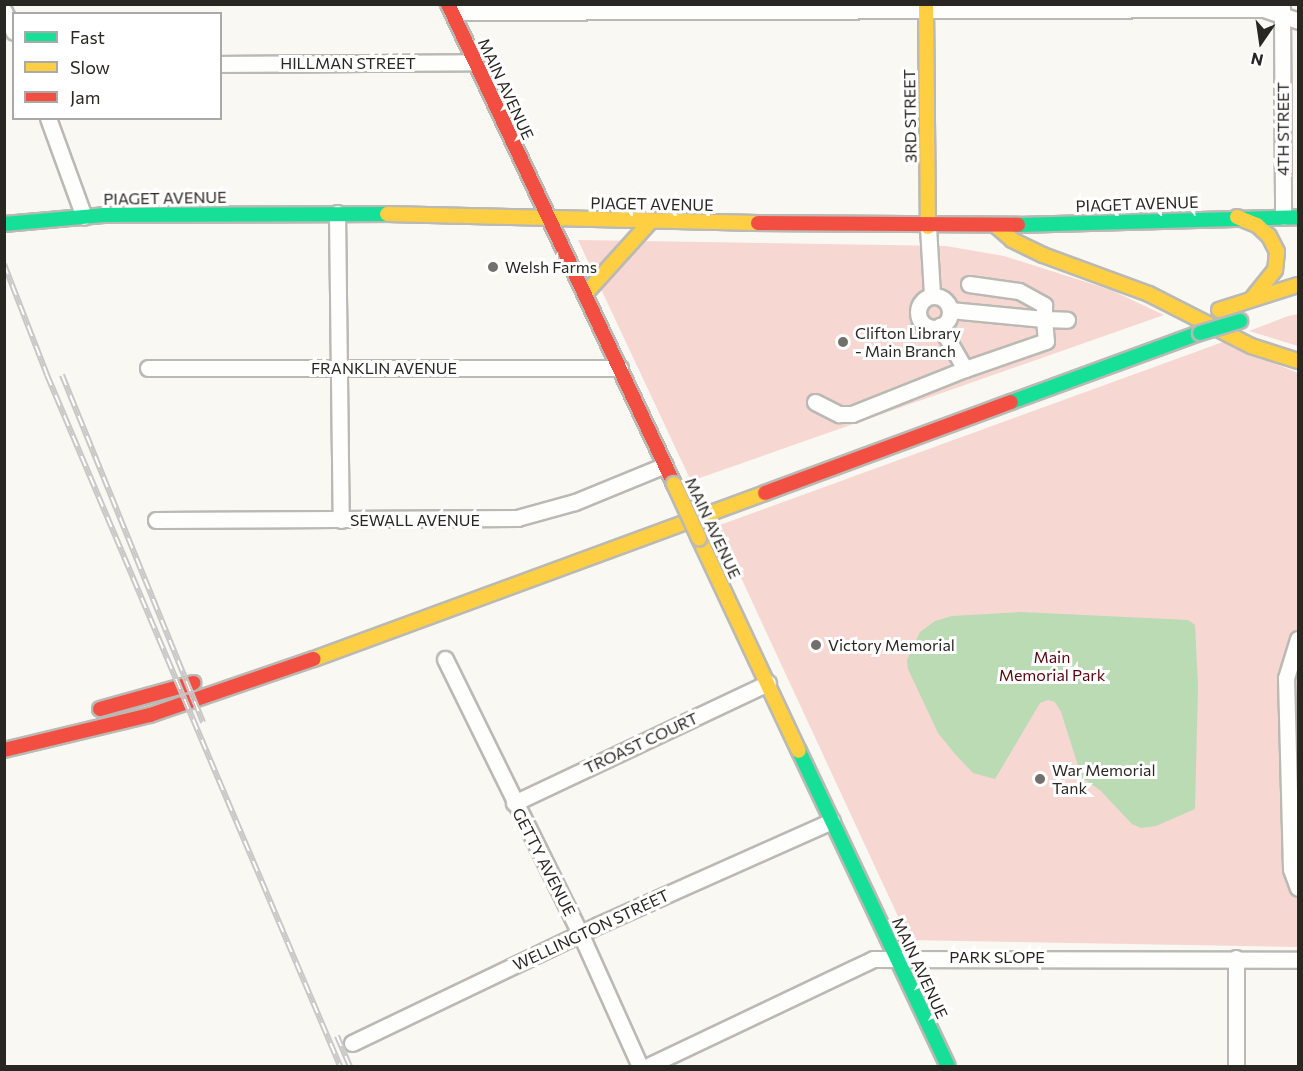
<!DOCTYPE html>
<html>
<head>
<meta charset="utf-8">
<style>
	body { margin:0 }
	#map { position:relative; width:1303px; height:1071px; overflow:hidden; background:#faf8f2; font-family:Commissioner,sans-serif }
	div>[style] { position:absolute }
	.green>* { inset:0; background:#f6d7d2 }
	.water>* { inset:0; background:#badbb3 }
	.roads { filter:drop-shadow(2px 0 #bbb9b4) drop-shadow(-2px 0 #bbb9b4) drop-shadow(0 2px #bbb9b4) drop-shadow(0 -2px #bbb9b4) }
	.street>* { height:15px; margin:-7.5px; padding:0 7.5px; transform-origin:7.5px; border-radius:7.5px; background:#fefefd }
	.street>.ring { margin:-7.5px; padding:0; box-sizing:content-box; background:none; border:15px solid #fefefd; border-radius:50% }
	.fast>* { height:14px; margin:-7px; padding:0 7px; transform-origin:7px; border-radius:7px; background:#16e098 }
	.slow>* { height:14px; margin:-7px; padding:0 7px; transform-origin:7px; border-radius:7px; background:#ffcf43 }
	.jam>* { height:14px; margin:-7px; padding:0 7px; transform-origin:7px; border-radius:7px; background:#f24e42 }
	.rail>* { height:6px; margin-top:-3px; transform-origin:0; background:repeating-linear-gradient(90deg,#fff 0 11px,#cac8c7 0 22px); box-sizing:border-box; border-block:2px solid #cac8c7 }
	.bridges { filter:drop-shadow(2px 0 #bbb9b4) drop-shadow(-2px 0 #bbb9b4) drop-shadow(0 2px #bbb9b4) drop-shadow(0 -2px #bbb9b4) }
	.fast-bridge>* { height:14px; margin:-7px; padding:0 7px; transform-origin:7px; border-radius:7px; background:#16e098 }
	.slow-bridge>* { height:14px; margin:-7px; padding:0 7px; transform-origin:7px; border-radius:7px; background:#ffcf43 }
	.dots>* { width:16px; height:16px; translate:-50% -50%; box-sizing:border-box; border:3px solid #fff; border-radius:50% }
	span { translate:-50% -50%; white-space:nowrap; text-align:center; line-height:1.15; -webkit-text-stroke:6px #fff; paint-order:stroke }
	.street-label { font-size:16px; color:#292722 }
	.poi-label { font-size:16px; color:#292722 }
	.left { translate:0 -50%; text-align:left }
	.park-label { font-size:16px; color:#590009 }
	.frame { position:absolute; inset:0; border:6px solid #292722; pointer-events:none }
	.legend { position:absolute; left:12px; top:12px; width:210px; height:108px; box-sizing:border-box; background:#fff; border:2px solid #a9a9a7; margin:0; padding:8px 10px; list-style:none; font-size:18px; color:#292722 }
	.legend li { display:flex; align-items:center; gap:12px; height:30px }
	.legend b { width:30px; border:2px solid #a9a9a7 }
	.north { position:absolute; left:1231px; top:12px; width:60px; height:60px; -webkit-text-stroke:4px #fff; paint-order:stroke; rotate:193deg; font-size:16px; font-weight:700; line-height:24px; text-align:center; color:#292722 }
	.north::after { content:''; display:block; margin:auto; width:21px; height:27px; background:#292722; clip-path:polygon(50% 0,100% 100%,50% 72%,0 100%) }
</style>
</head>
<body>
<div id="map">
	<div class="green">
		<div style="clip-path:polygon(578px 240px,946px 246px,1004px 256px,1111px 290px,1164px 315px,691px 481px)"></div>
		<div style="clip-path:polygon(1298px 314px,1298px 346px,1249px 331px,1288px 316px)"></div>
		<div style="clip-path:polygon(1223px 342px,1298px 373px,1298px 947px,909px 940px,717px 526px)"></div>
	</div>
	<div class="water">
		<div style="clip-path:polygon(1021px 612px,1188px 620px,1195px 625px,1198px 686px,1195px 809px,1156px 826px,1141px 828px,1132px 824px,1100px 790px,1082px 778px,1061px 712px,1055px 702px,1048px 700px,1040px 703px,995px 779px,973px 773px,955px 754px,938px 733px,908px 669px,907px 660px,920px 632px,935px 621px,952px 616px)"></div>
	</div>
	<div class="roads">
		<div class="street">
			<div style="left:1282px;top:7px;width:210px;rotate:89.7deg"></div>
			<div style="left:4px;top:11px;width:23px;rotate:65deg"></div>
			<div style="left:452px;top:12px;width:812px;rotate:-0.21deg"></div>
			<div style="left:1264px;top:9px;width:36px;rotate:19deg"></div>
			<div style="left:220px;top:64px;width:255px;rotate:-0.4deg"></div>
			<div style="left:48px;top:118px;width:105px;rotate:70deg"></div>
			<div style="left:337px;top:213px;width:307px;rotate:89.3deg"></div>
			<div style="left:928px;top:227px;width:68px;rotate:86.6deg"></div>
			<div style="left:969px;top:284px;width:50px;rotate:8deg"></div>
			<div style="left:1019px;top:291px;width:29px;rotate:29deg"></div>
			<div style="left:1044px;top:305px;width:14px;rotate:90deg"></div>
			<div style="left:1044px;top:319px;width:23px;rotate:2deg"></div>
			<div class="ring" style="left:918px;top:296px;width:17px;height:17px"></div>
			<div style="left:950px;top:310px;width:94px;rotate:5.5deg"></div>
			<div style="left:1044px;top:319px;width:22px;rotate:85deg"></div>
			<div style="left:1046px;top:341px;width:86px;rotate:160.9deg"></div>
			<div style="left:148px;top:368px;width:472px"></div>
			<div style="left:815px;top:402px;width:27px;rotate:27deg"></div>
			<div style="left:839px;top:414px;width:13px"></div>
			<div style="left:852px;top:414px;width:122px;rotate:-21.7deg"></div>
			<div style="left:965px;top:369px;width:50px;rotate:-120.2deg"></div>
			<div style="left:156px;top:520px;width:361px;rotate:-0.3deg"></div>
			<div style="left:517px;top:518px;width:60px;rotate:-15.4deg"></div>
			<div style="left:575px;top:502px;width:97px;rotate:-22.3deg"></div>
			<div style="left:1298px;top:639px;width:41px;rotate:107.1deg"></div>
			<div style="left:1286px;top:678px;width:191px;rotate:88.5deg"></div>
			<div style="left:1291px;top:869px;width:20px;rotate:70deg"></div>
			<div style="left:445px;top:659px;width:308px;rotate:63.8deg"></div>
			<div style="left:581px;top:935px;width:144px;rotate:65.8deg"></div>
			<div style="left:514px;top:803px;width:281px;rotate:-25.3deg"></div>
			<div style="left:352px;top:1043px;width:273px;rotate:-25.6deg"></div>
			<div style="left:598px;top:925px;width:256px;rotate:-24deg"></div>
			<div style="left:648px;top:1066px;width:249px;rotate:-25.4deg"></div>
			<div style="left:873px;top:959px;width:425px;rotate:0.1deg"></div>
			<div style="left:1236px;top:1066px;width:108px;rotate:-90deg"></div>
		</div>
		<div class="fast">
			<div style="left:4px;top:224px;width:100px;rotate:-5.1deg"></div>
			<div style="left:104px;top:215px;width:283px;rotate:-0.2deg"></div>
			<div style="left:1018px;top:225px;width:280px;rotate:-1.6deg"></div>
			<div style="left:1011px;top:402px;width:201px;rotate:-20.1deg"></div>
			<div style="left:799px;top:751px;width:348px;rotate:64.7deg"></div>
		</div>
		<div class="slow">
			<div style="left:926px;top:4px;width:223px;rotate:89.5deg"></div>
			<div style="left:387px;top:214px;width:371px;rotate:1.4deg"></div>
			<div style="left:1237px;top:217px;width:22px;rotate:22deg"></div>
			<div style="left:1257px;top:225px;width:16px;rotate:43deg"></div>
			<div style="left:1269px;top:236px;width:18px;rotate:63deg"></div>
			<div style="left:1277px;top:252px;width:18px;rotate:96deg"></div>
			<div style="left:1275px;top:270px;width:38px;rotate:129deg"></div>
			<div style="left:995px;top:225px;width:23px;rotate:41deg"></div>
			<div style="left:1012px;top:240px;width:34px;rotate:26deg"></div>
			<div style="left:1043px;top:255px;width:113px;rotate:20.2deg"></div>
			<div style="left:1149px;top:294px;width:114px;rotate:27deg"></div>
			<div style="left:1251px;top:346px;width:49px;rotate:17.7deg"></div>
			<div style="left:585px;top:294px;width:98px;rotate:-47.9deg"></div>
			<div style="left:1219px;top:310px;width:83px;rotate:-17.6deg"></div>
			<div style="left:699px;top:538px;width:235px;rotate:64.9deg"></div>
			<div style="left:314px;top:659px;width:481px;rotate:-20.2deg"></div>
		</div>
		<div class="jam">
			<div style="left:448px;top:4px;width:531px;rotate:64.79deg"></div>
			<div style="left:758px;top:223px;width:260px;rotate:0.4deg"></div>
			<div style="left:765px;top:493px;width:262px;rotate:-20.3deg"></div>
			<div style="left:100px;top:709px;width:97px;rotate:-15.6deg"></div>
			<div style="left:4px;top:750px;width:150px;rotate:-13.5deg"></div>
			<div style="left:150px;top:715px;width:173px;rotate:-18.9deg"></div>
		</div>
	</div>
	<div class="rail">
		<div style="left:4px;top:264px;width:119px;rotate:68.8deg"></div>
		<div style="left:47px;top:375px;width:751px;rotate:67.02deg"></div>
		<div style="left:62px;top:375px;width:375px;rotate:67.9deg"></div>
		<div style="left:337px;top:1036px;width:33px;rotate:67deg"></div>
	</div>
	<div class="bridges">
		<div class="fast-bridge">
			<div style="left:1200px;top:333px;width:42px;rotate:-16.7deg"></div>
		</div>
		<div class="slow-bridge">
			<div style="left:674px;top:484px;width:60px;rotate:65.2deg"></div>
		</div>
	</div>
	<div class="dots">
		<div style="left:493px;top:267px;background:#72706b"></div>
		<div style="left:843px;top:342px;background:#72706b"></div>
		<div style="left:816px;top:645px;background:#72706b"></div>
		<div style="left:1040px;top:779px;background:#72706b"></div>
	</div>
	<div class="street-label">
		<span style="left:348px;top:63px">HILLMAN STREET</span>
		<span style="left:506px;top:89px;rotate:65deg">MAIN AVENUE</span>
		<span style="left:910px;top:116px;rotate:-91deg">3RD STREET</span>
		<span style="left:1283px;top:129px;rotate:-90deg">4TH STREET</span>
		<span style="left:165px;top:198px;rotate:-1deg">PIAGET AVENUE</span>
		<span style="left:652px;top:204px;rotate:1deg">PIAGET AVENUE</span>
		<span style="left:1137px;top:204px;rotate:-2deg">PIAGET AVENUE</span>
		<span style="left:384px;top:368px">FRANKLIN AVENUE</span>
		<span style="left:415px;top:520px">SEWALL AVENUE</span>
		<span style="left:713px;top:528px;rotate:65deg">MAIN AVENUE</span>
		<span style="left:641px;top:743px;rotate:-25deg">TROAST COURT</span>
		<span style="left:544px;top:862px;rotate:63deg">GETTY AVENUE</span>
		<span style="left:591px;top:930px;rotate:-25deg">WELLINGTON STREET</span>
		<span style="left:997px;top:957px">PARK SLOPE</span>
		<span style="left:920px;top:968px;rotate:65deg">MAIN AVENUE</span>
	</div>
	<div class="poi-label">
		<span class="left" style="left:505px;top:267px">Welsh Farms</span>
		<span class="left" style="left:855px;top:342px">Clifton Library<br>- Main Branch</span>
		<span class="left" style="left:828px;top:645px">Victory Memorial</span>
		<span class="left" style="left:1052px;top:779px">War Memorial<br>Tank</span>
	</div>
	<div class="park-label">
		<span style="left:1052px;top:666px">Main<br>Memorial Park</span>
	</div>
	<div class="frame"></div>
	<ul class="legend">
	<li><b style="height:8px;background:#16e098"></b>Fast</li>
	<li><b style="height:8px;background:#ffcf43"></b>Slow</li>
	<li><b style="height:8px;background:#f24e42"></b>Jam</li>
	</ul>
	<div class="north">N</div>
</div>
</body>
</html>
